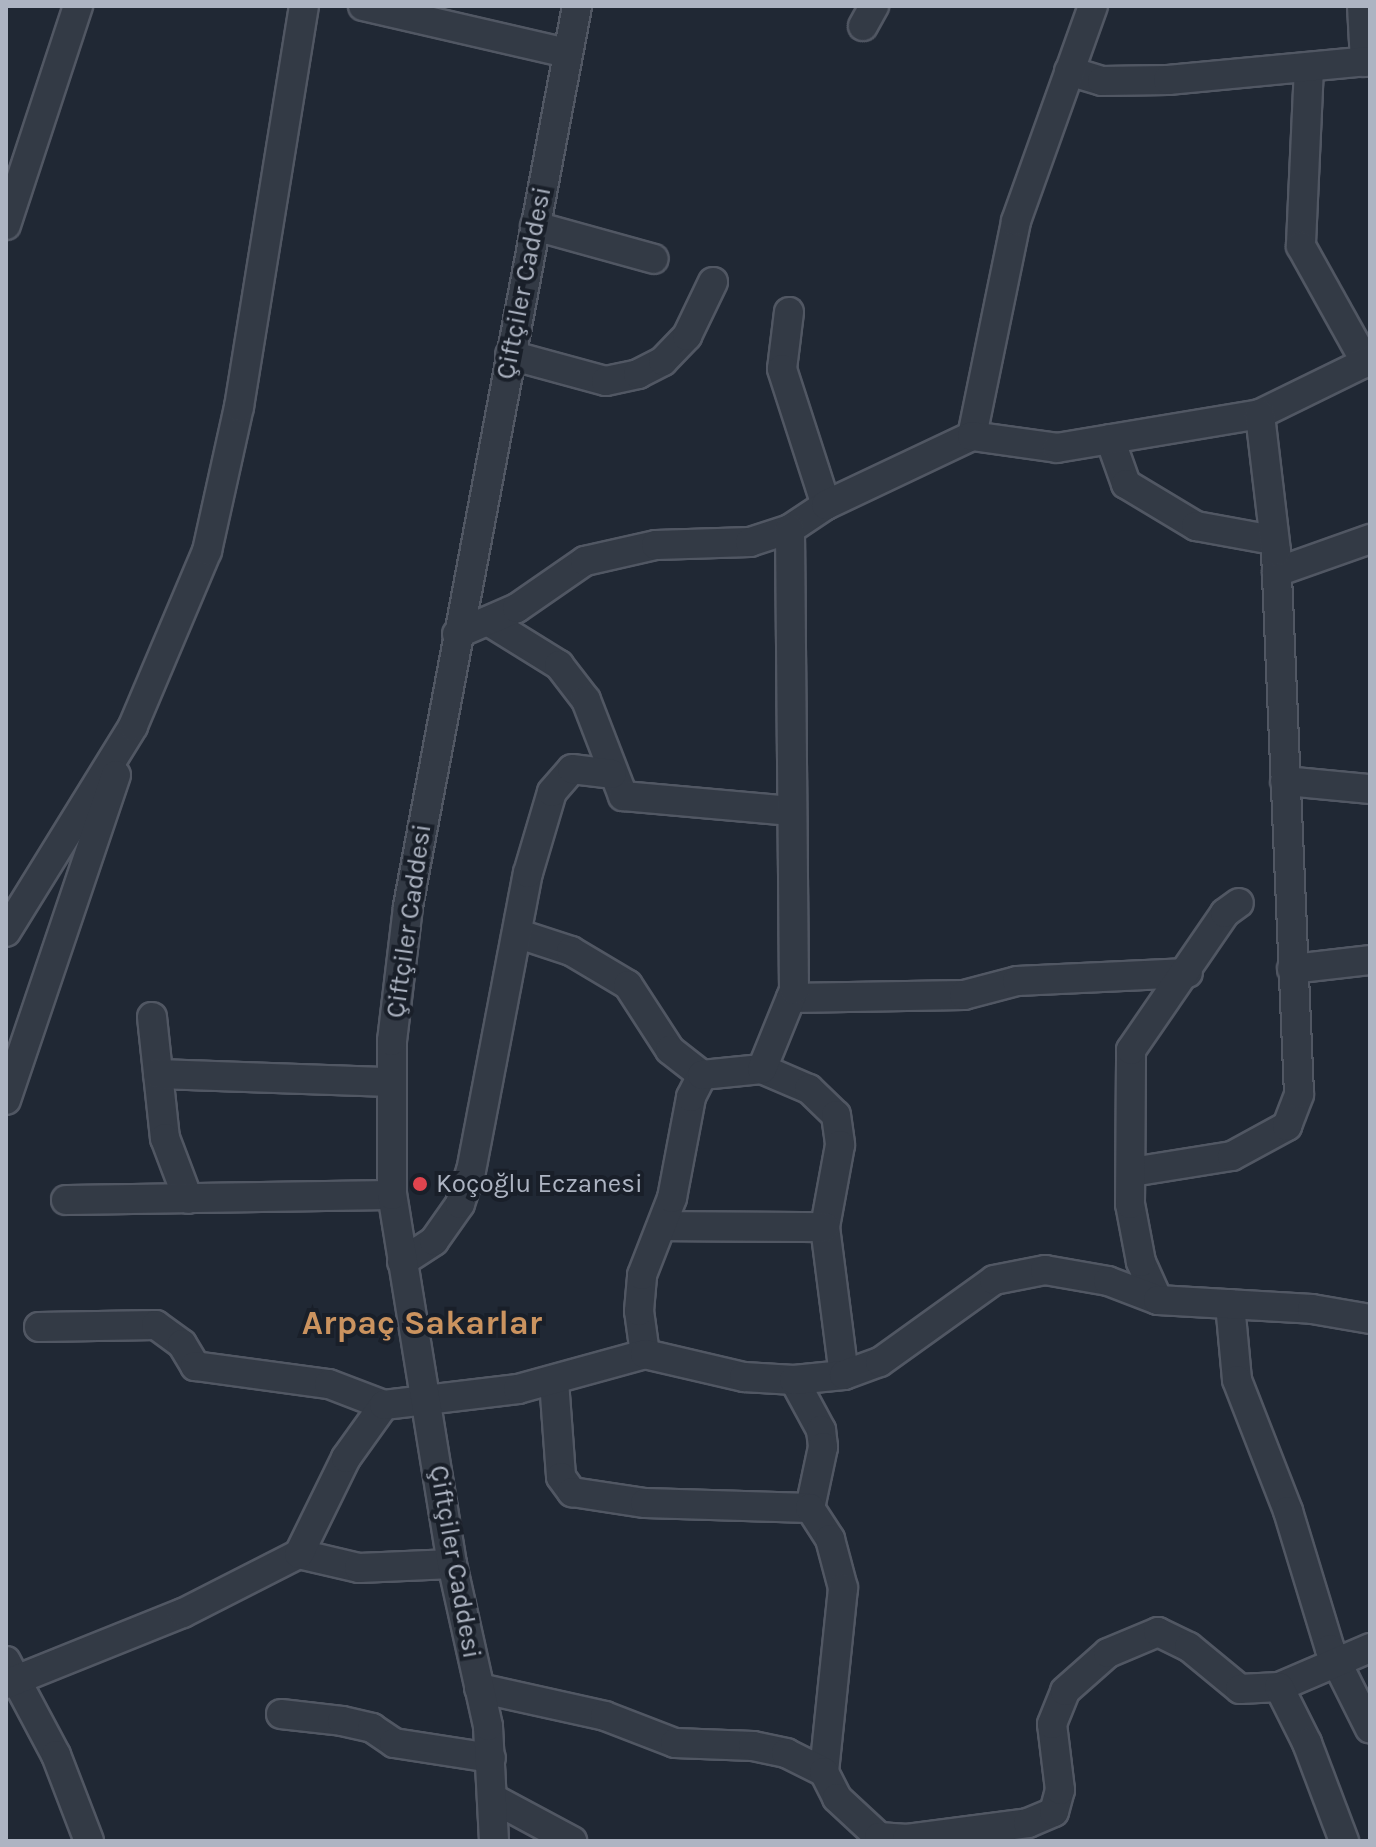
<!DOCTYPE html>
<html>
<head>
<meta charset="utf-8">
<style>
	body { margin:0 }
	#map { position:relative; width:1376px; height:1847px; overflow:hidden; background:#202834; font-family:Karla,sans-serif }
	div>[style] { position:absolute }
	.roads { filter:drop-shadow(2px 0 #515763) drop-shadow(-2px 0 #515763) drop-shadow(0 2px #515763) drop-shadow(0 -2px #515763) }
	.minor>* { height:28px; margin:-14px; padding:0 14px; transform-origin:14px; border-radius:14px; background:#333a45 }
	.dots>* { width:22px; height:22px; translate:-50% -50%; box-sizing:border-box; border:4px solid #191f29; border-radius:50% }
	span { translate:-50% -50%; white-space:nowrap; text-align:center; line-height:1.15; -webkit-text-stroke:8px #191f29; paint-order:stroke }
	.street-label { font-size:26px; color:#adb4c2 }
	.poi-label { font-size:26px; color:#adb4c2 }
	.left { translate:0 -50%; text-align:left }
	.district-label { font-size:34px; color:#cb935f; font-weight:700 }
	.frame { position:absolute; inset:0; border:8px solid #adb4c2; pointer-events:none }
</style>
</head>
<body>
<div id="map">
	<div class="roads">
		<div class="minor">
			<div style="left:363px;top:6px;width:209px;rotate:13deg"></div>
			<div style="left:1362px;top:6px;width:56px;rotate:86.9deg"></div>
			<div style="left:863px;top:26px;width:23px;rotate:-61deg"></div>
			<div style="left:1309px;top:67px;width:179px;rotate:92.6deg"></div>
			<div style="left:1301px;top:246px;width:134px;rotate:60.9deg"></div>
			<div style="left:1069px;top:71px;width:34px;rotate:17deg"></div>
			<div style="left:1102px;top:81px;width:66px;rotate:-0.9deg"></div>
			<div style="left:1168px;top:80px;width:203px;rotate:-5.4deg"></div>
			<div style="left:6px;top:225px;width:231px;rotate:-71.8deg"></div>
			<div style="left:535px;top:226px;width:123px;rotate:15.5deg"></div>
			<div style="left:789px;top:312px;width:57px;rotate:97deg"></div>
			<div style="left:782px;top:369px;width:143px;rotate:72.1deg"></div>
			<div style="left:510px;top:355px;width:99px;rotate:15.2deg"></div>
			<div style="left:606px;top:381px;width:33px;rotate:-12deg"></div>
			<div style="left:638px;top:374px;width:28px;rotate:-27deg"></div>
			<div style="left:663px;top:361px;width:35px;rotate:-46deg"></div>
			<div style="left:687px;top:336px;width:60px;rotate:-64.3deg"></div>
			<div style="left:972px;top:436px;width:219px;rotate:-78.4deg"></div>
			<div style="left:1016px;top:221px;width:228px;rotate:-70.3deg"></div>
			<div style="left:1110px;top:439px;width:48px;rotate:70.4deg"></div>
			<div style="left:1126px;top:484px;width:82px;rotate:31deg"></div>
			<div style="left:1196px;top:526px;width:78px;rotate:10.3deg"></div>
			<div style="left:1277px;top:572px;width:99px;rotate:-19.5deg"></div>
			<div style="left:488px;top:621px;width:84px;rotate:31.8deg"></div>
			<div style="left:559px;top:665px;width:44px;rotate:52.4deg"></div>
			<div style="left:586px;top:700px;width:103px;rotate:68.9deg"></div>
			<div style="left:623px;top:796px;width:169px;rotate:5.1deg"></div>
			<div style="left:457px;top:634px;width:65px;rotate:-23.4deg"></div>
			<div style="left:517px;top:608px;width:83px;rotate:-34.7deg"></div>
			<div style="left:585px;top:561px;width:73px;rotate:-12.7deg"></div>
			<div style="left:656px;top:545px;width:94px;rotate:-1.8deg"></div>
			<div style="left:750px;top:542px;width:42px;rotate:-18deg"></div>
			<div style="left:790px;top:529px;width:43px;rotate:-33.7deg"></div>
			<div style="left:826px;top:505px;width:161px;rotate:-25.3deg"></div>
			<div style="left:972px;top:436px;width:86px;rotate:8deg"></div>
			<div style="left:1057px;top:448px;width:206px;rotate:-9.5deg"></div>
			<div style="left:1260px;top:414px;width:123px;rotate:-26.1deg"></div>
			<div style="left:1285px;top:781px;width:85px;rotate:5.4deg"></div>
			<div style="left:6px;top:932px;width:242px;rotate:-58.3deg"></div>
			<div style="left:133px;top:726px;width:190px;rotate:-67.1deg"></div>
			<div style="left:207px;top:551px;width:148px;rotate:-77.5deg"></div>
			<div style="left:239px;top:407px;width:406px;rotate:-80.8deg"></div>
			<div style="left:519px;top:934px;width:55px;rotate:18.1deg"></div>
			<div style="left:571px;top:951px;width:66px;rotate:30.8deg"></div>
			<div style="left:628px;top:985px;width:77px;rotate:57.1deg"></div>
			<div style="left:670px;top:1050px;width:41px;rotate:38deg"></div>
			<div style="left:1292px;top:969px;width:79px;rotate:-6.6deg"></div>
			<div style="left:791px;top:998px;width:173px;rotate:-1deg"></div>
			<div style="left:964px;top:995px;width:55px;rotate:-14.8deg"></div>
			<div style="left:1017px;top:981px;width:171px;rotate:-2.7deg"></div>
			<div style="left:152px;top:1017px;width:122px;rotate:83.9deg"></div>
			<div style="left:165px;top:1138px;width:65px;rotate:69.3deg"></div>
			<div style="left:762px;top:1069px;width:51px;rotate:23.1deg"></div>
			<div style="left:809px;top:1089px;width:37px;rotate:44deg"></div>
			<div style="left:836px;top:1115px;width:30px;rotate:82deg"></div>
			<div style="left:840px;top:1145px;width:83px;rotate:100.4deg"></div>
			<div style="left:825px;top:1227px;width:149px;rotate:82.7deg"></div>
			<div style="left:158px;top:1074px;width:233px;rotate:2deg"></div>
			<div style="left:6px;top:1100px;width:343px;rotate:-71.3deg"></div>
			<div style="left:1132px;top:1172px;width:101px;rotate:-9.1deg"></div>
			<div style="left:1232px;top:1156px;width:63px;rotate:-28.6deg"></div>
			<div style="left:1287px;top:1126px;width:34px;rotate:-69deg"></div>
			<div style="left:1299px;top:1094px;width:543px;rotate:-92.43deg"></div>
			<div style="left:1276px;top:551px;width:138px;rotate:-96.7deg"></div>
			<div style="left:66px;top:1200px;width:326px;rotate:-0.9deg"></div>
			<div style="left:664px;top:1226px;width:161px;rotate:0.4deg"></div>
			<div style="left:402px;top:1262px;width:38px;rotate:-33deg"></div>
			<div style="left:434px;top:1241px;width:45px;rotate:-54.9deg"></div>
			<div style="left:460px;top:1204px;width:35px;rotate:-72deg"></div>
			<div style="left:471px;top:1171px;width:303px;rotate:-79.2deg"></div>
			<div style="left:528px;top:873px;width:84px;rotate:-73.5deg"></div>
			<div style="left:552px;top:792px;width:30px;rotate:-49deg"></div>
			<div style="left:572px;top:769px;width:40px;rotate:7.1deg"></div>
			<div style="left:1158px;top:1300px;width:42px;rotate:-114.1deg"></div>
			<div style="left:1141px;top:1262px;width:59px;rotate:-100.7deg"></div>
			<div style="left:1130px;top:1204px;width:154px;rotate:-89.6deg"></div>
			<div style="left:1131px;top:1050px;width:166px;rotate:-55.5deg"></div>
			<div style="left:1225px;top:913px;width:17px;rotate:-36deg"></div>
			<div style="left:1230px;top:1304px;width:76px;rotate:84.7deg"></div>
			<div style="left:1237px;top:1380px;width:141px;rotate:68.7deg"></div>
			<div style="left:1288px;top:1511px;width:144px;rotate:73.1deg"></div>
			<div style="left:1330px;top:1649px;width:89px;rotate:63.4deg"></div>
			<div style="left:39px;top:1327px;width:117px;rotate:-1deg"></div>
			<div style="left:156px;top:1325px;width:32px;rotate:36deg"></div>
			<div style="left:182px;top:1344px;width:26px;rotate:59deg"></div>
			<div style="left:195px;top:1366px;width:135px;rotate:7.7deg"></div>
			<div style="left:329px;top:1384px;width:59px;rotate:20.9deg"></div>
			<div style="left:645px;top:1354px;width:43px;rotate:-97.9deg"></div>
			<div style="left:639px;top:1311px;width:36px;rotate:-85deg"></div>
			<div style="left:642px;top:1275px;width:83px;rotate:-68.7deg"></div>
			<div style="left:672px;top:1198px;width:103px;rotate:-79.3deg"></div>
			<div style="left:691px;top:1097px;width:25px;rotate:-63deg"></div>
			<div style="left:702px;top:1075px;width:60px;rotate:-5.7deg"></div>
			<div style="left:762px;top:1069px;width:85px;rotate:-67.9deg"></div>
			<div style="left:794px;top:990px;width:461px;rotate:-90.5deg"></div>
			<div style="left:794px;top:1380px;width:57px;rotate:61.6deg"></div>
			<div style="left:821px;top:1430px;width:17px;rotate:83deg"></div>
			<div style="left:823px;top:1447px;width:62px;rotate:102deg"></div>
			<div style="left:554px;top:1381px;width:96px;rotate:85.8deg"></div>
			<div style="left:561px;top:1477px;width:19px;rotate:54deg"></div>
			<div style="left:572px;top:1492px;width:74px;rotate:8.6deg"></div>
			<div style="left:645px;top:1503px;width:165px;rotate:1.7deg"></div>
			<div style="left:810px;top:1508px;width:37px;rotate:57deg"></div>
			<div style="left:830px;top:1539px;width:51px;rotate:75.1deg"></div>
			<div style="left:843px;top:1588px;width:185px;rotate:95.9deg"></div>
			<div style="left:299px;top:1554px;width:62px;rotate:13.1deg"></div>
			<div style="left:359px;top:1568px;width:93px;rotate:-2.5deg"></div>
			<div style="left:6px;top:1661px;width:106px;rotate:62deg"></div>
			<div style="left:56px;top:1755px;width:92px;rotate:69deg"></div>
			<div style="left:6px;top:1684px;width:191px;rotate:-21.9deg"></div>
			<div style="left:183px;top:1613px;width:130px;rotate:-27deg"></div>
			<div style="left:299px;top:1554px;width:107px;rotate:-63.9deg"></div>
			<div style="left:346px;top:1458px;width:65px;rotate:-54.4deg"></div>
			<div style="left:384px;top:1405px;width:135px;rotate:-6.8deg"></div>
			<div style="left:518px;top:1389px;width:132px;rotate:-15.4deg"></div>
			<div style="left:645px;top:1354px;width:102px;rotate:13.1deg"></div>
			<div style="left:744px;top:1377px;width:50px;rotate:3.4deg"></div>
			<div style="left:794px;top:1380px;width:50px;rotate:-5.7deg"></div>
			<div style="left:844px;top:1375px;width:38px;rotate:-20deg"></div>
			<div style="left:880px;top:1362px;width:140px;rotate:-35.7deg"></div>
			<div style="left:994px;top:1280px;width:52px;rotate:-11.1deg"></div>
			<div style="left:1045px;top:1270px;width:64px;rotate:9.9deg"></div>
			<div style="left:1108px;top:1281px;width:53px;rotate:20.8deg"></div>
			<div style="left:1158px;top:1300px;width:154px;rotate:3.3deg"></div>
			<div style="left:1312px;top:1309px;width:59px;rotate:9.8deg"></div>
			<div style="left:1279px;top:1687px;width:99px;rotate:-23.2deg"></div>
			<div style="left:479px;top:1688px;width:129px;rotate:12.5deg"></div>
			<div style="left:605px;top:1716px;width:75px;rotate:21.1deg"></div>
			<div style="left:675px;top:1743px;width:78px;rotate:2.2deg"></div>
			<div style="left:753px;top:1746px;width:34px;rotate:12deg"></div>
			<div style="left:786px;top:1753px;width:42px;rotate:26.6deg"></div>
			<div style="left:824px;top:1772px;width:29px;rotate:63deg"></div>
			<div style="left:837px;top:1798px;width:57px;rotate:42.9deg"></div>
			<div style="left:879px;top:1837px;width:28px;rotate:4deg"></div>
			<div style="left:907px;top:1839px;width:122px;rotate:-7.5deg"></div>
			<div style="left:1028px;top:1823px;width:28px;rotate:-23deg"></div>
			<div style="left:1054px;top:1812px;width:23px;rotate:-75deg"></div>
			<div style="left:1060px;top:1790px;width:66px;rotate:-96.9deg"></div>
			<div style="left:1052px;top:1724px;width:35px;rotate:-68deg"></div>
			<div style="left:1065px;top:1691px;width:57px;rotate:-41.5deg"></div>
			<div style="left:1108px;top:1653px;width:54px;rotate:-22.8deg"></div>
			<div style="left:1158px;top:1632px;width:34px;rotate:26deg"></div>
			<div style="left:1189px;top:1647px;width:66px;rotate:39.5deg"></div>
			<div style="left:1240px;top:1689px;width:39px;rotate:-3deg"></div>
			<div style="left:1279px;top:1687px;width:63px;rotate:63.4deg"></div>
			<div style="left:1307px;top:1743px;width:105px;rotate:69.3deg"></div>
			<div style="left:281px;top:1714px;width:61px;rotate:6.5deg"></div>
			<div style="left:342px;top:1721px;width:31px;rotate:13deg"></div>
			<div style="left:372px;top:1728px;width:27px;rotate:34deg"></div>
			<div style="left:394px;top:1743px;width:98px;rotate:8.8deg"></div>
			<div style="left:494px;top:1799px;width:89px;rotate:28.3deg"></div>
			<div style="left:494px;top:1841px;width:115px;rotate:-93deg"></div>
			<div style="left:488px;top:1726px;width:166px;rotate:-102.5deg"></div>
			<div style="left:452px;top:1564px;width:374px;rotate:-99.2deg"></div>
			<div style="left:392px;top:1195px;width:154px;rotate:-90deg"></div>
			<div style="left:392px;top:1041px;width:136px;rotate:-83.2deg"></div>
			<div style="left:408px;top:906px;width:916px;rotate:-79.36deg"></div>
		</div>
	</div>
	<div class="dots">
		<div style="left:420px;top:1184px;background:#e0444e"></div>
	</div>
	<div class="street-label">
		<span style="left:524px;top:283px;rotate:-79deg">Çiftçiler Caddesi</span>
		<span style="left:409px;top:921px;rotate:-82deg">Çiftçiler Caddesi</span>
		<span style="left:455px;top:1562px;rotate:80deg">Çiftçiler Caddesi</span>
	</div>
	<div class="poi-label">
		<span class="left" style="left:436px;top:1184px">Koçoğlu Eczanesi</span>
	</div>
	<div class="district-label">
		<span style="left:422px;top:1324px">Arpaç Sakarlar</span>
	</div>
	<div class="frame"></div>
</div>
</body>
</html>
